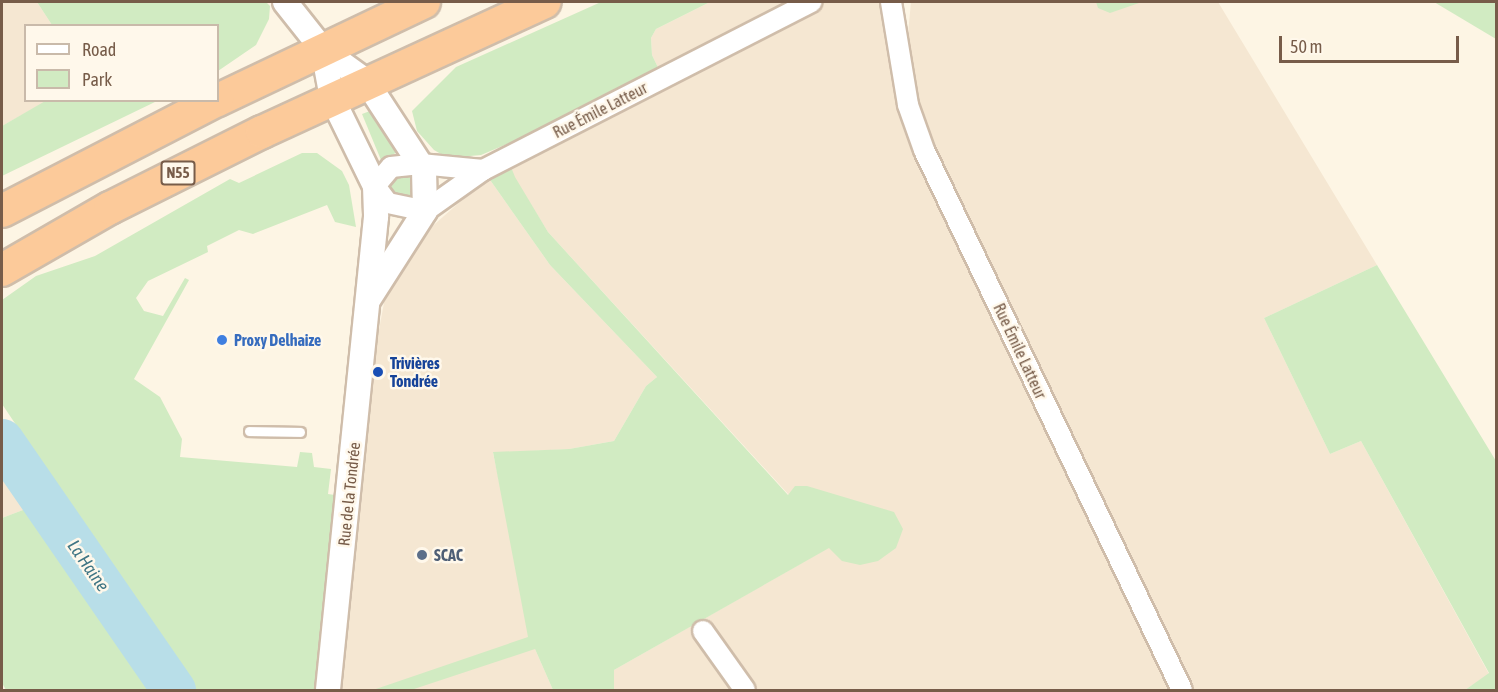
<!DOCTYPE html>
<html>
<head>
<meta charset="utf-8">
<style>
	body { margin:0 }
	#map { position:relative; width:1498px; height:692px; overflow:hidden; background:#fdf5e4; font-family:"Asap Condensed",sans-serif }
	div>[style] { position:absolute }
	.residential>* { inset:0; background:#f5e7d2 }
	.green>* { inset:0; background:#d1ebc2 }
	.round { border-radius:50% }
	.river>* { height:44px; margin:-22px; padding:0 22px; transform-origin:22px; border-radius:22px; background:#b8dee8 }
	.roads { filter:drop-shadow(2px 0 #cfbdaa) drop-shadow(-2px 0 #cfbdaa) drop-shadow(0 2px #cfbdaa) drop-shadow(0 -2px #cfbdaa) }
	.service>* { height:9px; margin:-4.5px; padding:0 4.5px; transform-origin:4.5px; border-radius:4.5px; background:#fff }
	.minor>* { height:20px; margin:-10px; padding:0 10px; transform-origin:10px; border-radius:10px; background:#fff }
	.tertiary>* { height:24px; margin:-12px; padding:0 12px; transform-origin:12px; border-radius:12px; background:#fff }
	.trunk>* { height:32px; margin:-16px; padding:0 16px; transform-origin:16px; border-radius:16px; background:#fcca9a }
	.dots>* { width:16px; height:16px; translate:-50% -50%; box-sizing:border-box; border:3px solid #fff8eb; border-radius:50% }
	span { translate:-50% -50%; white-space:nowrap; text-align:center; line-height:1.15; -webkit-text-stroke:5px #fff8eb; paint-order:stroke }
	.shield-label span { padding:2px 4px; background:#fff8eb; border:2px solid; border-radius:4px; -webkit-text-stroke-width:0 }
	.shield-label { font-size:15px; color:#775c49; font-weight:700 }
	.street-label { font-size:16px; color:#775c49 }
	.shop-label { font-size:16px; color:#366cbe; font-weight:700 }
	.left { translate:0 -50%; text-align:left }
	.transit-label { font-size:16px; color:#164399; font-weight:700 }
	.service-label { font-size:16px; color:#4e5e75; font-weight:700 }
	.water-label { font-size:18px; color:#3f7584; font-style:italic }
	.frame { position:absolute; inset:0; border:3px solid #775c49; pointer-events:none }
	.legend { position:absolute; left:24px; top:24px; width:195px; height:78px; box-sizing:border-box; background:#fff8eb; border:2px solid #c9baaa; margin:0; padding:8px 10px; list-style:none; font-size:18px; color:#775c49 }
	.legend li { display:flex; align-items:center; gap:12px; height:30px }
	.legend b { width:30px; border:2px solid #c9baaa }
	.scale { position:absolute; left:1279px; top:36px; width:180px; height:27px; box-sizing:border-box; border:3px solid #775c49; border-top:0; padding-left:8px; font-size:18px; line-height:21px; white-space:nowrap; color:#775c49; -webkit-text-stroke:4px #fff8eb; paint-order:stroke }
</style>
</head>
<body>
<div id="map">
	<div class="residential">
		<div style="clip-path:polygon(2px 2px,37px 2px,52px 25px,26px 26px,26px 100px,47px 101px,2px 126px)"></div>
		<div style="clip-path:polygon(710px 2px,891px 2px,899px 35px,908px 34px,911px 2px,1218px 2px,1377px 265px,1264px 318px,1330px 454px,1361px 441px,1489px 674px,1465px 690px,614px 690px,614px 670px,828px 548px,789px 495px,548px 232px,514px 177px,507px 157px,663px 78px,652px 55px,651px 38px,656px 29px)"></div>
		<div style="clip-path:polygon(488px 177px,550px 265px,657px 377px,646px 386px,614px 441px,569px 449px,493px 453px,535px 649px,553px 690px,328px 690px,348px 497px,386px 292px,427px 231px)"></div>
		<div style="clip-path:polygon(2px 454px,36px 505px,2px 518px)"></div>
	</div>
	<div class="green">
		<div style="clip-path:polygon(37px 2px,266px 2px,270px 6px,269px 19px,256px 45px,218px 71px,218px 26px,52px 25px)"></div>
		<div style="clip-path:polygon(601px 2px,710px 2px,656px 29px,651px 38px,652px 55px,663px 78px,481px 155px,448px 158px,434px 150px,417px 131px,412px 111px,456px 67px)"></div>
		<div style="clip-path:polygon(1096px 2px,1142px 2px,1110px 13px,1098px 8px)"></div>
		<div style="clip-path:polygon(1434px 2px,1496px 2px,1496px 39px)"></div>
		<div style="clip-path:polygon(47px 100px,157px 100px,157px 101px,2px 176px,2px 126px)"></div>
		<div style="clip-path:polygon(370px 111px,398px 152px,381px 160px,362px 114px)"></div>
		<div style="clip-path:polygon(302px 153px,317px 153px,342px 171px,349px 185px,356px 227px,335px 222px,327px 205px,253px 234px,239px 230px,207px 246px,208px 252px,148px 281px,136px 298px,144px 311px,163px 316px,185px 278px,189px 280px,134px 379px,160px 397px,182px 439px,180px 457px,297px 467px,300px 452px,312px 453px,314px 467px,331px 469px,328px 494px,348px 497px,328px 690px,194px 690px,2px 404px,2px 300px,36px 276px,95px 256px,230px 179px,239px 183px)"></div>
		<div style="clip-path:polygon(507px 157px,515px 177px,548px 232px,788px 495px,795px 486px,807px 486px,894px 512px,903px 529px,896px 548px,878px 561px,860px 565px,842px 561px,829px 548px,614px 670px,614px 690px,553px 690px,535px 649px,411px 690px,373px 690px,528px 637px,493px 452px,569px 449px,614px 441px,646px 386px,657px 377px,550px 265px,488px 177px)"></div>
		<div class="round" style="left:389px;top:173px;width:26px;height:26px"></div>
		<div style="clip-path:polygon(1377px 265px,1496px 461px,1496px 690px,1465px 690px,1489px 673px,1361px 441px,1330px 454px,1264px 318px)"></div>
		<div style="clip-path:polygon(36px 505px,162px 690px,6px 690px,2px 683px,2px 518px)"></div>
	</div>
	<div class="river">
		<div style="left:2px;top:441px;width:303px;rotate:55.4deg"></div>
	</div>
	<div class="roads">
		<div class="service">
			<div style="left:249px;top:431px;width:51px;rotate:1.1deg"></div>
		</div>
		<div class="minor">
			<div style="left:891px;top:2px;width:104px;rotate:80.6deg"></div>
			<div style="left:908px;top:105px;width:48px;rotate:70.4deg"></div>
			<div style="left:924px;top:150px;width:598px;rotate:64.46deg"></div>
			<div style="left:483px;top:170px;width:63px;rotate:-174.6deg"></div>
			<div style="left:420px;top:164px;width:29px;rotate:174deg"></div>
			<div style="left:391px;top:167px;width:25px;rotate:130deg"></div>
			<div style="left:375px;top:186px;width:21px;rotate:53deg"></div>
			<div style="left:388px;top:203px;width:38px;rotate:12deg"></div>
			<div style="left:425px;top:211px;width:71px;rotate:-35.3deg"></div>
			<div style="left:483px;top:170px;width:369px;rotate:-27.1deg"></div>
			<div style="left:703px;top:631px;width:72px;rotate:54.6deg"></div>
		</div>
		<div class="tertiary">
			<div style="left:285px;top:2px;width:61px;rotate:51.6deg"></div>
			<div style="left:323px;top:50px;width:53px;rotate:35.8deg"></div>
			<div style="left:366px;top:81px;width:106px;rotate:56.9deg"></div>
			<div style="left:424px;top:170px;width:41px;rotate:88.6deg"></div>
			<div style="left:425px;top:211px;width:102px;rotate:122.6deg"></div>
			<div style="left:323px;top:50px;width:49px;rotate:79.4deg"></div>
			<div style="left:332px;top:98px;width:98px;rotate:64deg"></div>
			<div style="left:375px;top:186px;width:31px;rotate:88deg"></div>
			<div style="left:376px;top:217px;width:475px;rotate:95.8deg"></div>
		</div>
		<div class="trunk">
			<div style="left:218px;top:100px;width:228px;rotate:-25.4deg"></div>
			<div style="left:2px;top:211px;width:242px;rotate:-27.3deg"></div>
			<div style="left:2px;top:270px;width:125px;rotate:-29.9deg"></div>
			<div style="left:110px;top:208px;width:170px;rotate:-26.6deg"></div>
			<div style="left:262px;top:132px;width:311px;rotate:-24.7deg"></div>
		</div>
	</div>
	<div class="dots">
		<div style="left:222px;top:340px;background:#3f7fe0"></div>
		<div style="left:378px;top:372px;background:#1a4fb4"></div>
		<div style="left:422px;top:555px;background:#5c6f8a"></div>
	</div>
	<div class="shield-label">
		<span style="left:178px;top:173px">N55</span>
	</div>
	<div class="street-label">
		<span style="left:600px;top:110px;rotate:-27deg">Rue Émile Latteur</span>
		<span style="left:1020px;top:351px;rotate:65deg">Rue Émile Latteur</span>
		<span style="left:349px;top:494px;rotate:-84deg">Rue de la Tondrée</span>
	</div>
	<div class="shop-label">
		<span class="left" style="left:234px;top:340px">Proxy Delhaize</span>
	</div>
	<div class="transit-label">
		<span class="left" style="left:390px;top:372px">Trivières<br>Tondrée</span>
	</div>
	<div class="service-label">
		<span class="left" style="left:434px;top:555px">SCAC</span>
	</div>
	<div class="water-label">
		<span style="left:88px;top:566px;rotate:55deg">La Haine</span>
	</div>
	<div class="frame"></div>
	<ul class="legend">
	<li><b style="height:8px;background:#fff"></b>Road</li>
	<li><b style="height:16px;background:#d1ebc2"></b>Park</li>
	</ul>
	<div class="scale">50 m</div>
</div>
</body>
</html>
